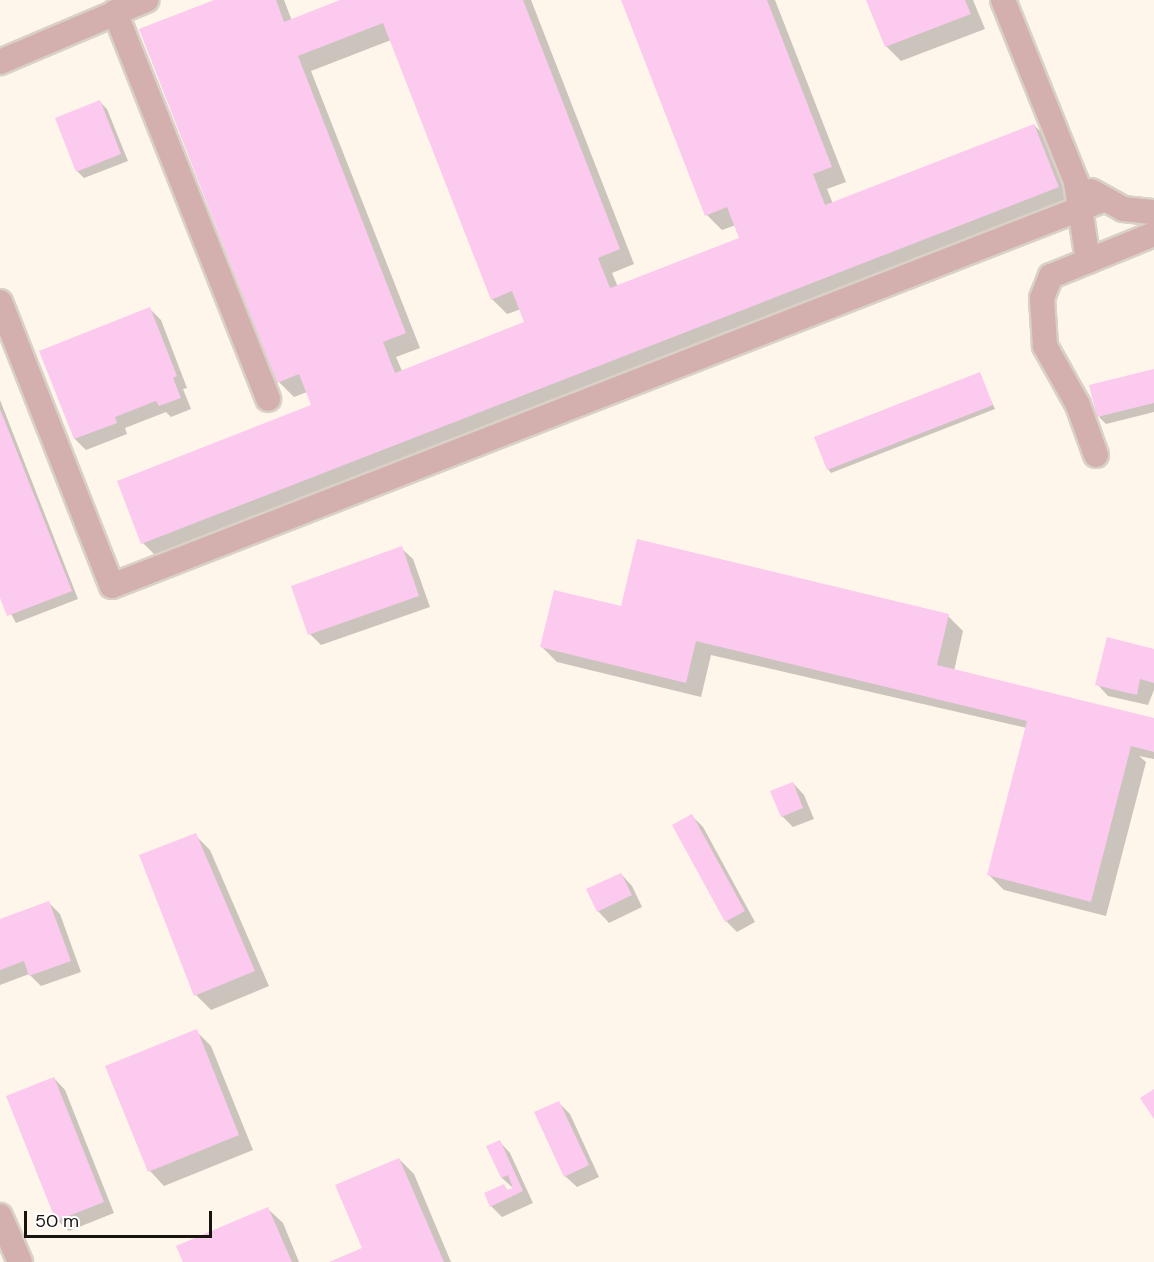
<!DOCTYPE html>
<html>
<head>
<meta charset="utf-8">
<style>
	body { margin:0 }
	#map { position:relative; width:1154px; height:1262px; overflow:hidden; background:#fef5eb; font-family:"DM Sans",sans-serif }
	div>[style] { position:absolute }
	.shadow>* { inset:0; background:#0003 }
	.building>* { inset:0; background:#fcc9ef }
	.roads { filter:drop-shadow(2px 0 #d9d1c8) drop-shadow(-2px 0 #d9d1c8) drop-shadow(0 2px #d9d1c8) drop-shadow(0 -2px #d9d1c8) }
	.minor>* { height:24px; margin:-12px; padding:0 12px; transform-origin:12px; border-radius:12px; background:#d3afad }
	span { translate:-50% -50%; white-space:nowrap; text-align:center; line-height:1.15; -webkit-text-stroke:4.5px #fff; paint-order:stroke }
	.scale { position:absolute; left:24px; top:1211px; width:188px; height:27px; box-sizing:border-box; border:3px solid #18140e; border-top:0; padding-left:8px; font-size:18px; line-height:21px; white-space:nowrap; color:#18140e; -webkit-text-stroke:4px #fff; paint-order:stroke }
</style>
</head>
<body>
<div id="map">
	<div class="shadow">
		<div style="clip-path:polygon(evenodd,218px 0,284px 0,292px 21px,344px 0,531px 0,634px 264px,612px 273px,618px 287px,741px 239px,736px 225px,722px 230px,707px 215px,622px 0,775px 0,846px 182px,827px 189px,833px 204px,1034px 125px,1049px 140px,1073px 202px,158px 558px,143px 543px,119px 482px,313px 406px,307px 392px,294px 397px,279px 382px,218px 0,391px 40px,492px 299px,507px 314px,521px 309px,526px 323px,402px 371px,396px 357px,420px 348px,311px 71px,391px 40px)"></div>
		<div style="clip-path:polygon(868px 0,973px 0,985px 29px,901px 61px,886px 46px)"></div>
		<div style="clip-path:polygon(100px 102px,107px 109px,128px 161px,84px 178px,77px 171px)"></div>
		<div style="clip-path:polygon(150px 309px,161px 320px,187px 388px,183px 389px,191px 409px,171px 417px,166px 412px,125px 428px,127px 434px,86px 450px,75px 439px,41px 351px)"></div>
		<div style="clip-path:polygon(1154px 370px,1154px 412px,1106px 424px,1099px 417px)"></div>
		<div style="clip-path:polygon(979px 374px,995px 409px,831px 473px,828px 469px)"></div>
		<div style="clip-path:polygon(0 400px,78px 599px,16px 623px,0 594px)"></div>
		<div style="clip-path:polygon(401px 548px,413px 559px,430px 607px,321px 645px,310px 634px)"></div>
		<div style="clip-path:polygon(622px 608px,948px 616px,963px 631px,954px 671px,1154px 720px,1154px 759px,1139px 756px,1146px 762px,1106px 916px,1004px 890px,989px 875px,1027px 728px,711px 655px,701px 697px,557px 662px,542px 647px)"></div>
		<div style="clip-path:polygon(1154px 650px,1154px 690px,1148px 705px,1108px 696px,1097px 684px)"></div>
		<div style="clip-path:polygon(793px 783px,804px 795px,814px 819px,793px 827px,782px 816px)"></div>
		<div style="clip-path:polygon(692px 816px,703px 827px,755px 922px,737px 932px,726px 921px)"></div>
		<div style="clip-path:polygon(195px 835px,210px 850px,269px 986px,211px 1010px,196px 995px)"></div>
		<div style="clip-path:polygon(621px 874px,632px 886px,642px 907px,609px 923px,598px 911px)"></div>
		<div style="clip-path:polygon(49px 903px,60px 914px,81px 972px,41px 986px,29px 974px,0 985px,0 920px)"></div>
		<div style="clip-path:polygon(196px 1031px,211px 1046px,253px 1150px,164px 1186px,150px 1171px)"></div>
		<div style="clip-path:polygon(54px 1078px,65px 1090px,114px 1213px,69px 1231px,57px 1220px)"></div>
		<div style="clip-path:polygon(559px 1103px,570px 1114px,599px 1177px,577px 1187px,565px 1176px)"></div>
		<div style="clip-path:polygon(499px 1141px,510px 1153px,533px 1203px,502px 1217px,491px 1206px,503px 1186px,509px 1191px,514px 1189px,502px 1178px)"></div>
		<div style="clip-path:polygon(399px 1159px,414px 1174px,451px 1262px,333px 1262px,364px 1249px)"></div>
		<div style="clip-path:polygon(268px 1209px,283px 1223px,299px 1262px,185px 1262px)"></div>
	</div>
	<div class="building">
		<div style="clip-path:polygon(evenodd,214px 0,276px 0,284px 22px,340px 0,523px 0,620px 249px,598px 258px,610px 288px,739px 238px,727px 207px,705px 216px,621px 0,767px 0,832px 167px,813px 174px,825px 205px,1034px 124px,1059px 187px,141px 544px,117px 481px,311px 405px,299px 374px,277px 383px,139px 29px,214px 0,383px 23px,491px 300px,512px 291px,524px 322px,395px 373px,383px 342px,406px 333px,298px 56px,383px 23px)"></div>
		<div style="clip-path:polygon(866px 0,965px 0,971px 14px,885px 47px)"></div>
		<div style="clip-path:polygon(100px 100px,121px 154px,76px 172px,55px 118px)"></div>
		<div style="clip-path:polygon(150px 307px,177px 376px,173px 378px,181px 398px,159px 406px,156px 401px,115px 417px,117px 423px,74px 439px,39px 351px)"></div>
		<div style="clip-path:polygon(1154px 369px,1154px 403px,1097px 417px,1089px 385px)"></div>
		<div style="clip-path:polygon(980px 372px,993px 405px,827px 470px,814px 437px)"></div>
		<div style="clip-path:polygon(0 409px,72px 591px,7px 616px,0 598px)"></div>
		<div style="clip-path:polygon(637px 539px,949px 614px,937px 665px,1154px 718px,1154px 752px,1131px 746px,1091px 902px,987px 875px,1027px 721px,696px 641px,686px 683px,540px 647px,554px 590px,621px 606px)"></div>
		<div style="clip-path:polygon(402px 546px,419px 596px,308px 635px,291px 586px)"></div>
		<div style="clip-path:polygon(1107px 637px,1154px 649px,1154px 683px,1140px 679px,1137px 695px,1095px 685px)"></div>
		<div style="clip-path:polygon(793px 782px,803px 808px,781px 817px,770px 791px)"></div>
		<div style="clip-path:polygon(692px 814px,745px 911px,725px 922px,672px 825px)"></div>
		<div style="clip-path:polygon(196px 833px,255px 971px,194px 996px,139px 855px)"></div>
		<div style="clip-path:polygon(621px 873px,632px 895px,597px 912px,586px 889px)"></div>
		<div style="clip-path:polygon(49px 901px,71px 961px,29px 976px,24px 961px,0 970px,0 919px)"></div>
		<div style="clip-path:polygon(197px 1029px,239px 1135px,148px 1172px,105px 1066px)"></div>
		<div style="clip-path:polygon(54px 1077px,104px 1202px,56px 1221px,6px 1096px)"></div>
		<div style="clip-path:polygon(1154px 1089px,1154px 1119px,1140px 1098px)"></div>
		<div style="clip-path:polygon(559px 1101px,589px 1165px,564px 1177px,534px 1112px)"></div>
		<div style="clip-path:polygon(500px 1140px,523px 1191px,490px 1207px,484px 1193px,504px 1184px,507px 1190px,513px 1188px,508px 1175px,501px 1178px,486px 1146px)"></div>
		<div style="clip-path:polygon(399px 1158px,444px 1262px,329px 1262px,362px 1248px,335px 1185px)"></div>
		<div style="clip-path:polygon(268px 1207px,292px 1262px,183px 1262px,176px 1246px)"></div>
	</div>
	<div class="roads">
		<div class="minor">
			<div style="left:1003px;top:0;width:196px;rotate:68.1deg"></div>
			<div style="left:1076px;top:182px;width:80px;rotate:81.4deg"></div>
			<div style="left:115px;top:12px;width:416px;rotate:68.4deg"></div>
			<div style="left:0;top:62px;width:159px;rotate:-23deg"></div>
			<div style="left:1091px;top:191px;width:37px;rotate:29deg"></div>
			<div style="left:1123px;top:209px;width:31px;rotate:6deg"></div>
			<div style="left:0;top:302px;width:305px;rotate:68.5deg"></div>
			<div style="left:112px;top:586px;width:1066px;rotate:-21.29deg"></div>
			<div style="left:1096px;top:455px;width:53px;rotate:-109.8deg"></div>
			<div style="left:1078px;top:405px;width:68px;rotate:-119.2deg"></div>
			<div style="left:1045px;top:346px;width:48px;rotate:-93.6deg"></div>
			<div style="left:1042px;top:298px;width:24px;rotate:-68deg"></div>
			<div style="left:1051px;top:276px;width:111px;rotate:-22.2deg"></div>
			<div style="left:0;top:1216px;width:50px;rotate:66.5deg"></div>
		</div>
	</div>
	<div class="scale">50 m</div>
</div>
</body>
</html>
